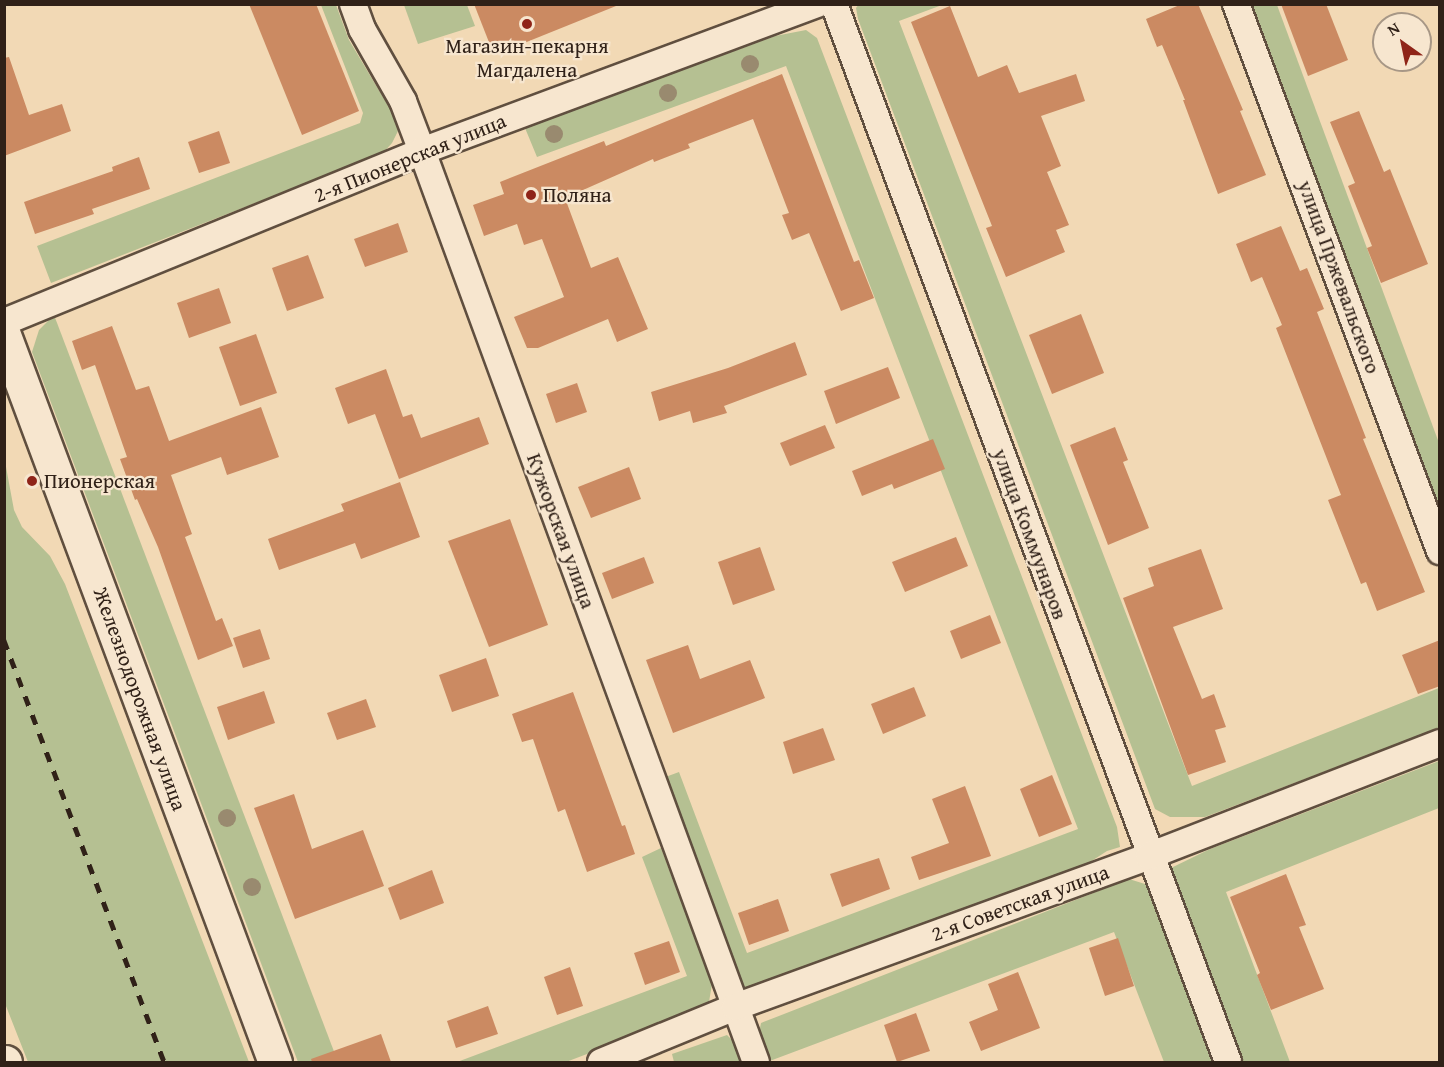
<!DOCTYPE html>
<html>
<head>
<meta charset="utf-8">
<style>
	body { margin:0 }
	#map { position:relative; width:1444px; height:1067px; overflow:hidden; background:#f2d9b5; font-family:"Gentium Book Plus",serif }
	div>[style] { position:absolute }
	.green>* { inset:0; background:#b5c092 }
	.building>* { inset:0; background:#cb8a62 }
	.roads { filter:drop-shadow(2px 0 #604f3f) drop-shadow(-2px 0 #604f3f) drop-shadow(0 2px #604f3f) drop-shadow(0 -2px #604f3f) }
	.minor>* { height:26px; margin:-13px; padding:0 13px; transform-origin:13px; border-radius:13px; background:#f7e6cf }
	.tertiary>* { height:33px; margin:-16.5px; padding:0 16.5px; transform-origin:16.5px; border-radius:16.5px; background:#f7e6cf }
	.secondary>* { height:33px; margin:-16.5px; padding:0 16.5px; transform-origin:16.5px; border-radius:16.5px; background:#f7e6cf }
	.rail>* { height:4.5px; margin-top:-2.25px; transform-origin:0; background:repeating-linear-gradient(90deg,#302118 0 10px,transparent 0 20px) }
	.trees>* { width:18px; height:18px; margin:-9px; border-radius:50%; background:#998a6f }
	.dots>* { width:16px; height:16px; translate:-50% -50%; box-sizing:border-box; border:3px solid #f7e6cf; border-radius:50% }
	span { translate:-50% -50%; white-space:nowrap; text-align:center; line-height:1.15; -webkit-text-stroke:4.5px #f7e6cf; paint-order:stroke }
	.poi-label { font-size:21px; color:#302118 }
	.left { translate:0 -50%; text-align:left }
	.street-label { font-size:21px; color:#302118 }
	.frame { position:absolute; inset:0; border:6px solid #302118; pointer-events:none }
	.north { position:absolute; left:1372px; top:12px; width:60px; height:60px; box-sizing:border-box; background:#f7e6cf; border:2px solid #a79786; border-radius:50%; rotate:327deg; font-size:16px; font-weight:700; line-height:24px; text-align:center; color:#302118 }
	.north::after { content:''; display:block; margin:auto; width:21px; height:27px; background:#8f2418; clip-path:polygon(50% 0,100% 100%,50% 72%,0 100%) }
</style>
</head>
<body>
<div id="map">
	<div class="green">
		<div style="clip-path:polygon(859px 4px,942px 5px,899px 21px,1192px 786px,1439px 688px,1439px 728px,1205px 817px,1170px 817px,1155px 809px,858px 19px,856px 8px)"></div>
		<div style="clip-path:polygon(321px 5px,336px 5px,349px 40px,393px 114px,398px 131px,392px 143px,383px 153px,51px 283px,37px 246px,360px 123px,363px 113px)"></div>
		<div style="clip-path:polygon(404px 5px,467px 5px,475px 26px,418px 44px)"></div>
		<div style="clip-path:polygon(1245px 5px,1277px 5px,1439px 443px,1439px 534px)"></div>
		<div style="clip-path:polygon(806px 30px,817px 38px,1117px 827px,1120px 847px,1107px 851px,1090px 862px,743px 995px,660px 779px,679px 772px,747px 953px,1078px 829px,786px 66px,537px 157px,525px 128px,775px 36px)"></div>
		<div style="clip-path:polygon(54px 315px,338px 1062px,298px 1062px,32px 352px,39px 330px)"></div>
		<div style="clip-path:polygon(4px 456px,14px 510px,22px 527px,50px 556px,65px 584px,249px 1062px,28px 1062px,4px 1001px)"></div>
		<div style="clip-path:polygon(1439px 761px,1439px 808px,1226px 892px,1290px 1062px,1240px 1062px,1171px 868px,1210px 849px)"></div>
		<div style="clip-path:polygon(661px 848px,712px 984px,708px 1008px,566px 1062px,457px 1062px,687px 976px,642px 857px)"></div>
		<div style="clip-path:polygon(1129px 879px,1145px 884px,1152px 892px,1216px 1062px,1164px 1062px,1114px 932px,767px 1062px,758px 1038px,761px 1023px)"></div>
		<div style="clip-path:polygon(727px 1035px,734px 1042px,742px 1062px,674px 1062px,672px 1054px)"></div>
	</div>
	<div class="building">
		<div style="clip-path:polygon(249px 4px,316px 4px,359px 111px,302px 135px)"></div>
		<div style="clip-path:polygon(474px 4px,616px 4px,616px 6px,494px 55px)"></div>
		<div style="clip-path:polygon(1182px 4px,1198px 4px,1243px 110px,1240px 111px,1266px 175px,1218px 194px,1183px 100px,1185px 100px,1162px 45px,1157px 47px,1146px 19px)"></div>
		<div style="clip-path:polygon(1281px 4px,1326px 4px,1348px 60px,1308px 76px)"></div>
		<div style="clip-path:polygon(950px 6px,978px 77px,1007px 65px,1019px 93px,1076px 74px,1085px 101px,1041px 116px,1061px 166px,1047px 172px,1069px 225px,1056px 230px,1065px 252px,1006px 277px,986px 228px,992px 226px,911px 22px)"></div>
		<div style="clip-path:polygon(9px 57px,29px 115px,62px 104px,71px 131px,4px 156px,4px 58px)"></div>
		<div style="clip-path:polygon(782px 74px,854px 262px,859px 260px,874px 298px,841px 311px,809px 233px,792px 240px,782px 215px,789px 213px,753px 119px,688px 144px,690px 148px,654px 162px,653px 159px,565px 198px,591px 268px,618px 257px,648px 329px,617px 342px,608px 319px,538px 348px,527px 348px,514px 317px,564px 297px,542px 239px,524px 245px,517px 224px,484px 236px,473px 205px,504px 194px,500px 182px,604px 141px,606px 146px)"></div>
		<div style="clip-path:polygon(1359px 111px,1384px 172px,1390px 169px,1428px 264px,1381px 283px,1367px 248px,1372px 246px,1348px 186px,1355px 183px,1330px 122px)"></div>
		<div style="clip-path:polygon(219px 131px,230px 163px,199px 173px,188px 142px)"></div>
		<div style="clip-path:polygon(139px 157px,150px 189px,92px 209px,94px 214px,35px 234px,24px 202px,113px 171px,112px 167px)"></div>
		<div style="clip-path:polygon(398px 223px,408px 252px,365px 267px,354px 239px)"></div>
		<div style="clip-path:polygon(1281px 226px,1300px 271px,1307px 268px,1324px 309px,1317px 312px,1366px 438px,1363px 439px,1425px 592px,1377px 611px,1366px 582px,1361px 584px,1328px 500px,1341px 495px,1276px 328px,1282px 325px,1262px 277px,1251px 282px,1236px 244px)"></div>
		<div style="clip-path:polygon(308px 255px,324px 298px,287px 311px,272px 268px)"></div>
		<div style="clip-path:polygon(219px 288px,231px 323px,189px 338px,177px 303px)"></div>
		<div style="clip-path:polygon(1081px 314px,1104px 373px,1052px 394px,1029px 335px)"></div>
		<div style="clip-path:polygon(112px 326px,136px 390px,149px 386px,169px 441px,261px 407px,279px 457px,227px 475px,221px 457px,171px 475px,192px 534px,185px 537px,216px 621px,222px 618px,233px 646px,198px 660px,158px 547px,137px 499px,135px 500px,120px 459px,127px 457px,95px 365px,82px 370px,72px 341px)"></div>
		<div style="clip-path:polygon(256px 334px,277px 393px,240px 406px,219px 347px)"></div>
		<div style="clip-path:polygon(795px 342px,807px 375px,724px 406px,727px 413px,693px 423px,690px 411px,659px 421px,651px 392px,728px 368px)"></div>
		<div style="clip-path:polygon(888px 367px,900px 398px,836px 424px,824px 391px)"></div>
		<div style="clip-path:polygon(386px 369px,403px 417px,412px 414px,421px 438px,479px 417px,489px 444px,399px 479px,375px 414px,348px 424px,335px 388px)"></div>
		<div style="clip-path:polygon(577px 383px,587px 412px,556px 423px,546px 394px)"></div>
		<div style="clip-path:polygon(825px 425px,835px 448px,790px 466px,780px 443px)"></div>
		<div style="clip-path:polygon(1115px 427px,1128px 460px,1123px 462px,1149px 528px,1108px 545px,1070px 445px)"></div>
		<div style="clip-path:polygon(933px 439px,945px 469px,894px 489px,892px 484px,862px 496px,852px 471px)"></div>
		<div style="clip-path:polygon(629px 467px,641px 499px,591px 518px,578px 487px)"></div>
		<div style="clip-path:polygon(400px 482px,420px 537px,361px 559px,355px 543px,279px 570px,268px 539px,344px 511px,341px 504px)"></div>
		<div style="clip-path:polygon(510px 519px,548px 625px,489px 647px,448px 541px)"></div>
		<div style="clip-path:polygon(956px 537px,968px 566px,905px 592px,892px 562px)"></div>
		<div style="clip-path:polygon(760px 547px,775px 590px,733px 605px,718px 562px)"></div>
		<div style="clip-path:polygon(1201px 549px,1223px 609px,1173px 627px,1202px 699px,1214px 694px,1226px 727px,1215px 730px,1226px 762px,1188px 775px,1123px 598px,1154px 586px,1148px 568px)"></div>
		<div style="clip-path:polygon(644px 557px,654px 583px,612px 599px,602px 573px)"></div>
		<div style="clip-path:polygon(990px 615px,1001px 643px,961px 659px,950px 631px)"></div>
		<div style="clip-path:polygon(260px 629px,270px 659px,243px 668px,233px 638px)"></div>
		<div style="clip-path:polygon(1440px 640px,1440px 686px,1418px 694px,1402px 655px)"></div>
		<div style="clip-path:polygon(688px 645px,700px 679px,750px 660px,765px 698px,673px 733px,646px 660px)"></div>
		<div style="clip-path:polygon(486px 658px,499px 696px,452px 712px,439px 675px)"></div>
		<div style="clip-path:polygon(914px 687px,926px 716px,883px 734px,871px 704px)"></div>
		<div style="clip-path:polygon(264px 691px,275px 723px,228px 740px,217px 707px)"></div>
		<div style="clip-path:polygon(573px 692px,622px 826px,625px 825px,635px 854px,587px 872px,565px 809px,558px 812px,533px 739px,522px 742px,512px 714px)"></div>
		<div style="clip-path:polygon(366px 699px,376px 727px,337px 740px,327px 713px)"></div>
		<div style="clip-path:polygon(823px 728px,835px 760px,793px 774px,783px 742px)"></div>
		<div style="clip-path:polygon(1052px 775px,1072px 824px,1039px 837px,1020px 789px)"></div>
		<div style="clip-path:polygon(965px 786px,991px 856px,919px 880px,911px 857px,949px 843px,932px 799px)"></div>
		<div style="clip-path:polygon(294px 794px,312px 849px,363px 830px,384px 886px,295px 919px,254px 808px)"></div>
		<div style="clip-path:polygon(879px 858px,890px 889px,842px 907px,830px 874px)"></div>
		<div style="clip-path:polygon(432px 870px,444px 903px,400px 920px,388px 888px)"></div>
		<div style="clip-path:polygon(1286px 874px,1306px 925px,1299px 927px,1324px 989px,1271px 1010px,1257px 975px,1260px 973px,1230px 897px)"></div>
		<div style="clip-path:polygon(778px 899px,789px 931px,749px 945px,738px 913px)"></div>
		<div style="clip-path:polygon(1118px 938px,1134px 986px,1105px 996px,1089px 948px)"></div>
		<div style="clip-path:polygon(669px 941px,680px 972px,645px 985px,634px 953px)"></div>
		<div style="clip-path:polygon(570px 967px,583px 1006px,557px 1015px,544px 977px)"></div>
		<div style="clip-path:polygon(1018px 972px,1040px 1028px,981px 1051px,969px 1022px,998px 1010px,988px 984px)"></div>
		<div style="clip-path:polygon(488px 1006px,498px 1034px,456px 1048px,447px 1021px)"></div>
		<div style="clip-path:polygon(916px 1013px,930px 1051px,897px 1062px,884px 1025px)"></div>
		<div style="clip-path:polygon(381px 1034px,391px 1062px,312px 1062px,311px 1059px)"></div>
	</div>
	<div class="roads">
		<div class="minor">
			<div style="left:353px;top:4px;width:27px;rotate:70deg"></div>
			<div style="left:362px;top:29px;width:83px;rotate:60.3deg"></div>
			<div style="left:403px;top:101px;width:53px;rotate:69.2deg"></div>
			<div style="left:422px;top:151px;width:970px;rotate:69.87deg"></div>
			<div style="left:834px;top:4px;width:1129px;rotate:69.57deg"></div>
			<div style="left:1236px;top:4px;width:584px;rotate:69.55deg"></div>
			<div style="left:4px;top:322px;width:452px;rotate:-22.2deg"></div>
			<div style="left:422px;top:151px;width:422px;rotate:-20.4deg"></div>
			<div style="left:601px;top:1062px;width:145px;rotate:-22.3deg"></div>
			<div style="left:735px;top:1007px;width:441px;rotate:-20deg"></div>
			<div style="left:1149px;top:856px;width:312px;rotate:-21.2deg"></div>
		</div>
		<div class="tertiary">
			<div style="left:4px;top:1062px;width:1px"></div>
		</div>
		<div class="secondary">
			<div style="left:4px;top:335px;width:776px;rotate:69.56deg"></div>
		</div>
	</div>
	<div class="rail">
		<div style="left:4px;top:640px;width:451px;rotate:69.2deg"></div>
	</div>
	<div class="trees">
		<div style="left:750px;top:64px"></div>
		<div style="left:668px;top:93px"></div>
		<div style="left:554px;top:134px"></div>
		<div style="left:227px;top:818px"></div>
		<div style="left:252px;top:887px"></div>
	</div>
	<div class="dots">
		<div style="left:527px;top:24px;background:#8f2418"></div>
		<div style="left:531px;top:195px;background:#8f2418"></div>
		<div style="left:32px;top:481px;background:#8f2418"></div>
	</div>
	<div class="poi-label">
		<span style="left:527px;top:58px">Магазин-пекарня<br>Магдалена</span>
		<span class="left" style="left:543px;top:195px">Поляна</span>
		<span class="left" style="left:44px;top:481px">Пионерская</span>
	</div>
	<div class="street-label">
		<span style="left:410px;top:158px;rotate:-22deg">2-я Пионерская улица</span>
		<span style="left:1339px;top:277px;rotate:70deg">улица Пржевальского</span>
		<span style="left:561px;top:531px;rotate:70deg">Кужорская улица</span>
		<span style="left:1030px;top:534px;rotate:70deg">улица Коммунаров</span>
		<span style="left:140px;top:699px;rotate:70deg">Железнодорожная улица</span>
		<span style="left:1020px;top:903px;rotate:-20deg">2-я Советская улица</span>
	</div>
	<div class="frame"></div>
	<div class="north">N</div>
</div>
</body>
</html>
